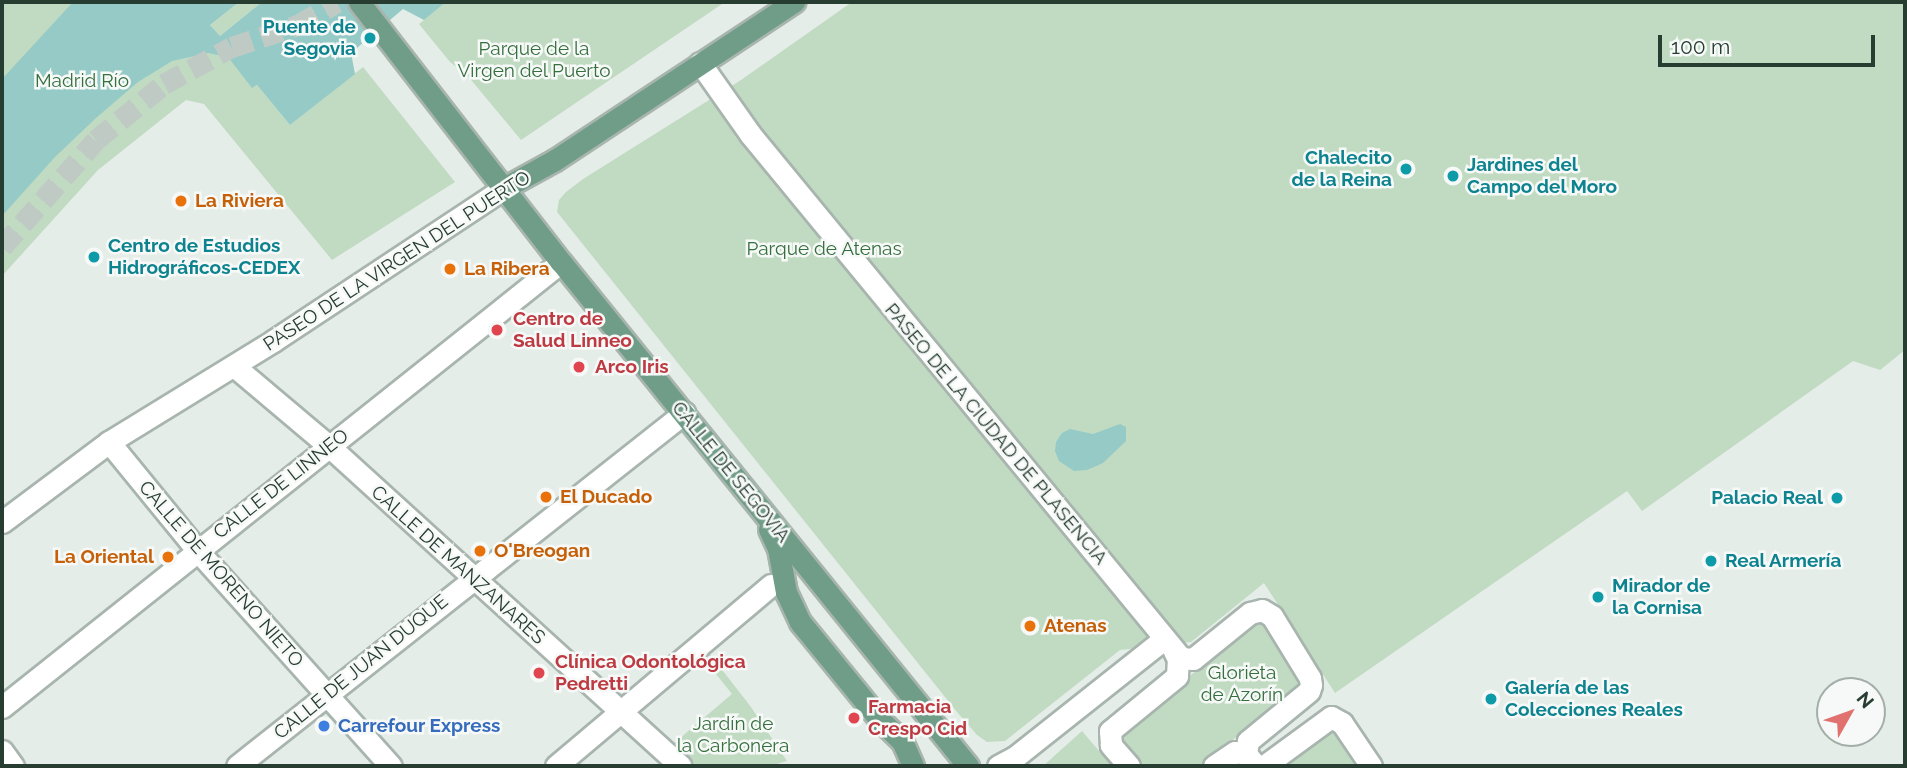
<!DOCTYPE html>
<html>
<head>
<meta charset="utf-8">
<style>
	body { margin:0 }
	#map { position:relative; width:1907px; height:768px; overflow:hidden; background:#e5ede8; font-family:Raleway,sans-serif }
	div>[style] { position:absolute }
	.green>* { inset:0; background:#c1dbc2 }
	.water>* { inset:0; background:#95cac6 }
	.highway-tunnel>* { height:21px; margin-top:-10.5px; transform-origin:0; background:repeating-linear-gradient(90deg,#bfcac4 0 21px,transparent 0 31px) }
	.roads { filter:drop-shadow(2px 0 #a8b5ae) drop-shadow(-2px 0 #a8b5ae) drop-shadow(0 2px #a8b5ae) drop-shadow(0 -2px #a8b5ae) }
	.minor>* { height:21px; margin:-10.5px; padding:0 10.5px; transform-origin:10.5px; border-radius:10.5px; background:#fff }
	.major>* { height:21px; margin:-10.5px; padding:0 10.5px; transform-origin:10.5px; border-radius:10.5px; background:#709d87 }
	.dots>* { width:19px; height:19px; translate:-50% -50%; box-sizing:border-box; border:4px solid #f6f9f7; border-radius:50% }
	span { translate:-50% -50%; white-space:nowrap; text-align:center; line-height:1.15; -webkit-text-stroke:5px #f6f9f7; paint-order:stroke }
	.culture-label { font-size:19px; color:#0d838f; font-weight:700 }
	.right { translate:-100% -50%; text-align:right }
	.left { translate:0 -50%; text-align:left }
	.park-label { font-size:19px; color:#366f3e }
	.food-label { font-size:19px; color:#c56008; font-weight:700 }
	.street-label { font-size:19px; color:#273d32 }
	.health-label { font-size:19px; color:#be3a42; font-weight:700 }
	.shop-label { font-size:19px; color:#366cbe; font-weight:700 }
	.frame { position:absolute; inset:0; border:4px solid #273d32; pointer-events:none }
	.north { position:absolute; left:1816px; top:677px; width:70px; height:70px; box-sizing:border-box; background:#f6f9f7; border:2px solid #a3aea8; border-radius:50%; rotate:50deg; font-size:19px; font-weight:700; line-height:28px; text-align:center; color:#273d32 }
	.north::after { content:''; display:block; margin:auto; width:24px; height:32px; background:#e1716f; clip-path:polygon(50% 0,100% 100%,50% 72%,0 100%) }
	.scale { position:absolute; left:1658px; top:35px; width:217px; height:32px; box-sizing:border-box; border:4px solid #273d32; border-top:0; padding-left:9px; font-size:21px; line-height:24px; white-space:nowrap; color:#273d32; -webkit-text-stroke:5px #f6f9f7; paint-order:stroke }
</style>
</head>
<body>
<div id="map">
	<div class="green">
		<div style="clip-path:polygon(2px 2px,185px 2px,253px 87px,257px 85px,290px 125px,363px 67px,455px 182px,332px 260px,204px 104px,186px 100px,98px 170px,2px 276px)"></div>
		<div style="clip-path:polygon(239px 2px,262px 2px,220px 36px,210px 25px)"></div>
		<div style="clip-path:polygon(446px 2px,725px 2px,521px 140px,467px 75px,450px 62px,419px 24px)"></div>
		<div style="clip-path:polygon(852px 2px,1905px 2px,1905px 350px,1880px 370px,1853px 361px,1642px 511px,1627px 491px,1335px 693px,1264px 583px,1191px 642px,1120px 650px,1005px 741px,987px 742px,977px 735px,957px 712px,557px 212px,559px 200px,566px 192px,583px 179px,741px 80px)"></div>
		<div style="clip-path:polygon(1256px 623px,1263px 625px,1300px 681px,1297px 689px,1200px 766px,1139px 766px,1116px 735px)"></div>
		<div style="clip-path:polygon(709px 653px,751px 707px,787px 761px,770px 766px,697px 766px,673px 744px,732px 694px,703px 658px)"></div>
		<div style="clip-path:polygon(1332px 730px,1355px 766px,1286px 766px)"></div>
		<div style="clip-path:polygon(1082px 731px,1112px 766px,1043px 766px)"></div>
	</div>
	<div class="water">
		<div style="clip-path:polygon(73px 2px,239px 2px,210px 25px,220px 36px,262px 2px,446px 2px,424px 20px,403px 9px,351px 53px,355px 74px,290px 125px,257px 85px,252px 88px,228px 57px,208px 53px,172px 61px,138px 82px,96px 118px,55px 157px,2px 216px,2px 79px)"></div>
		<div style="clip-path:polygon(1120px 424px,1126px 427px,1126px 441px,1103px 463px,1087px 470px,1074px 471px,1059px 461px,1055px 451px,1056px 442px,1062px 433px,1070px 429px,1093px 434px)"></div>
	</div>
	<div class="highway-tunnel">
		<div style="left:2px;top:247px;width:142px;rotate:-48.7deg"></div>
		<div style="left:96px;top:140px;width:88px;rotate:-39.5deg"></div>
		<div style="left:164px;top:84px;width:77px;rotate:-28.6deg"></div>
		<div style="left:232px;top:47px;width:70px;rotate:-18.4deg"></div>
		<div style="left:298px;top:25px;width:45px;rotate:-30.5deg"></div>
	</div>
	<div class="roads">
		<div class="minor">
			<div style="left:700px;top:63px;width:87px;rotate:54.8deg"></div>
			<div style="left:750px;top:134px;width:678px;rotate:50.56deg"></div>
			<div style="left:1181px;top:658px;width:12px;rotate:5deg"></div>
			<div style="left:1193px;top:659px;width:73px;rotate:-38.9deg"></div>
			<div style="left:1250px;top:613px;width:12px;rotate:-14deg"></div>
			<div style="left:1262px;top:610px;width:12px;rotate:31deg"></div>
			<div style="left:1272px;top:616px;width:73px;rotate:58.5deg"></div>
			<div style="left:1310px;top:678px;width:7px;rotate:82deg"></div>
			<div style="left:1311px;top:685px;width:6px;rotate:108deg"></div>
			<div style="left:1309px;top:691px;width:79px;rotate:140.7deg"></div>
			<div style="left:1248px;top:741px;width:13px;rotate:99deg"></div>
			<div style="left:234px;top:366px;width:126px;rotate:40.2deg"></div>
			<div style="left:330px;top:447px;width:474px;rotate:42.3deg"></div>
			<div style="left:109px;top:442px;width:139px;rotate:50.8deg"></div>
			<div style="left:197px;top:550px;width:290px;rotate:48.1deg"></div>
			<div style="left:2px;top:522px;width:134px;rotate:-36.8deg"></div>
			<div style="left:109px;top:442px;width:193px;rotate:-31.6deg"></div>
			<div style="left:273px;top:341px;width:277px;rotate:-33.5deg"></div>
			<div style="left:2px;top:707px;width:714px;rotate:-38.52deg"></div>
			<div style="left:2px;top:751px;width:19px;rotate:54deg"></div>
			<div style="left:237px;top:766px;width:570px;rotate:-38.3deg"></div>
			<div style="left:556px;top:766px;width:281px;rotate:-40.1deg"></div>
			<div style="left:998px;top:766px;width:19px;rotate:-28deg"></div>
			<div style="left:1015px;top:757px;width:190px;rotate:-38.4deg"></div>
			<div style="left:1129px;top:766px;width:28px;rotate:-131deg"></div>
			<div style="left:1111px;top:745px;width:14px;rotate:-94deg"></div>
			<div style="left:1110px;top:731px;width:87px;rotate:-39.4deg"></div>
			<div style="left:1177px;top:676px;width:17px;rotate:-87deg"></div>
			<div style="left:1178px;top:659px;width:9px;rotate:-117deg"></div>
			<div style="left:1214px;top:766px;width:25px;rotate:-34deg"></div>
			<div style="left:1235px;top:752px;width:11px;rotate:10deg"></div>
			<div style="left:1246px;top:754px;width:11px;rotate:49deg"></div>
			<div style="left:1264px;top:766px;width:83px;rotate:-36.2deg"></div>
			<div style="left:1331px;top:717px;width:13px;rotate:29deg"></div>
			<div style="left:1342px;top:723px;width:52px;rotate:56deg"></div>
		</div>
		<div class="major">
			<div style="left:359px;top:2px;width:329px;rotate:52.2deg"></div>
			<div style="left:561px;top:262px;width:648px;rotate:51.08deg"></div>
			<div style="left:504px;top:188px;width:58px;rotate:-28.8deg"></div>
			<div style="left:555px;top:160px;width:287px;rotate:-33.5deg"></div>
			<div style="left:769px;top:529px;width:21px;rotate:65deg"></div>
			<div style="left:778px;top:548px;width:45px;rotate:79.7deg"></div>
			<div style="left:786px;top:592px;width:33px;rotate:65deg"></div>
			<div style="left:800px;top:622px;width:125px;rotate:50.8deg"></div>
			<div style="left:879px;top:719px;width:32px;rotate:44deg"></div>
			<div style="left:902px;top:741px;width:27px;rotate:66deg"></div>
		</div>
	</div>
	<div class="dots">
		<div style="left:370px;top:38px;background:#0f9aa8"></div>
		<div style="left:1406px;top:169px;background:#0f9aa8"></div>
		<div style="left:1453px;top:176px;background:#0f9aa8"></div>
		<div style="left:181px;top:201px;background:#e8710a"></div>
		<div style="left:94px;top:257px;background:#0f9aa8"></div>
		<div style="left:450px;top:269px;background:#e8710a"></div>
		<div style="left:497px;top:330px;background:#e0444e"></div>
		<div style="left:579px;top:367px;background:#e0444e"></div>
		<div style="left:546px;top:497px;background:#e8710a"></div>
		<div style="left:1837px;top:498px;background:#0f9aa8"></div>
		<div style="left:480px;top:551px;background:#e8710a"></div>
		<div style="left:168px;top:557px;background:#e8710a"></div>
		<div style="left:1711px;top:561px;background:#0f9aa8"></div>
		<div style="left:1598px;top:597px;background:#0f9aa8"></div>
		<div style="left:1030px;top:626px;background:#e8710a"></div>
		<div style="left:539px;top:673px;background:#e0444e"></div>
		<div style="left:1491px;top:699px;background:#0f9aa8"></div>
		<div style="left:854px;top:718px;background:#e0444e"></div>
		<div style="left:324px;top:726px;background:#3f7fe0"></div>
	</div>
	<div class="culture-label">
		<span class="right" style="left:356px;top:38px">Puente de<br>Segovia</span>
		<span class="right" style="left:1392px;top:169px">Chalecito<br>de la Reina</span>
		<span class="left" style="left:1467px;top:176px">Jardines del<br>Campo del Moro</span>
		<span class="left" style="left:108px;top:257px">Centro de Estudios<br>Hidrográficos-CEDEX</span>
		<span class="right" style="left:1823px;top:498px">Palacio Real</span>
		<span class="left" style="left:1725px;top:561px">Real Armería</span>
		<span class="left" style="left:1612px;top:597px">Mirador de<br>la Cornisa</span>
		<span class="left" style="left:1505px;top:699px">Galería de las<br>Colecciones Reales</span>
	</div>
	<div class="park-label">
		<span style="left:534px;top:60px">Parque de la<br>Virgen del Puerto</span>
		<span style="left:82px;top:81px">Madrid Río</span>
		<span style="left:824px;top:249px">Parque de Atenas</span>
		<span style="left:1242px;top:684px">Glorieta<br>de Azorín</span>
		<span style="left:733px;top:735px">Jardín de<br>la Carbonera</span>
	</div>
	<div class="food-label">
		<span class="left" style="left:195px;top:201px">La Riviera</span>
		<span class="left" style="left:464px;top:269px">La Ribera</span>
		<span class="left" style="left:560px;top:497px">El Ducado</span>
		<span class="left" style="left:494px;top:551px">O'Breogan</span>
		<span class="right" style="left:154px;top:557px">La Oriental</span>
		<span class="left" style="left:1044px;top:626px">Atenas</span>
	</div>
	<div class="street-label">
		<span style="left:397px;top:261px;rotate:-33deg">PASEO DE LA VIRGEN DEL PUERTO</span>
		<span style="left:996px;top:434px;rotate:50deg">PASEO DE LA CIUDAD DE PLASENCIA</span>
		<span style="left:731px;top:472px;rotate:51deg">CALLE DE SEGOVIA</span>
		<span style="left:281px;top:484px;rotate:-38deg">CALLE DE LINNEO</span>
		<span style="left:458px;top:565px;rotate:42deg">CALLE DE MANZANARES</span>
		<span style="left:221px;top:574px;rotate:49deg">CALLE DE MORENO NIETO</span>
		<span style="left:361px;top:667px;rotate:-39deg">CALLE DE JUAN DUQUE</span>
	</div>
	<div class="health-label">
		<span class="left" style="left:513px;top:330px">Centro de<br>Salud Linneo</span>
		<span class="left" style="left:595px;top:367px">Arco Iris</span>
		<span class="left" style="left:555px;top:673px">Clínica Odontológica<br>Pedretti</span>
		<span class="left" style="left:868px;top:718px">Farmacia<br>Crespo Cid</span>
	</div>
	<div class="shop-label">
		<span class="left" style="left:338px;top:726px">Carrefour Express</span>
	</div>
	<div class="frame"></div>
	<div class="north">N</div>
	<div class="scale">100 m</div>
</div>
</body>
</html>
